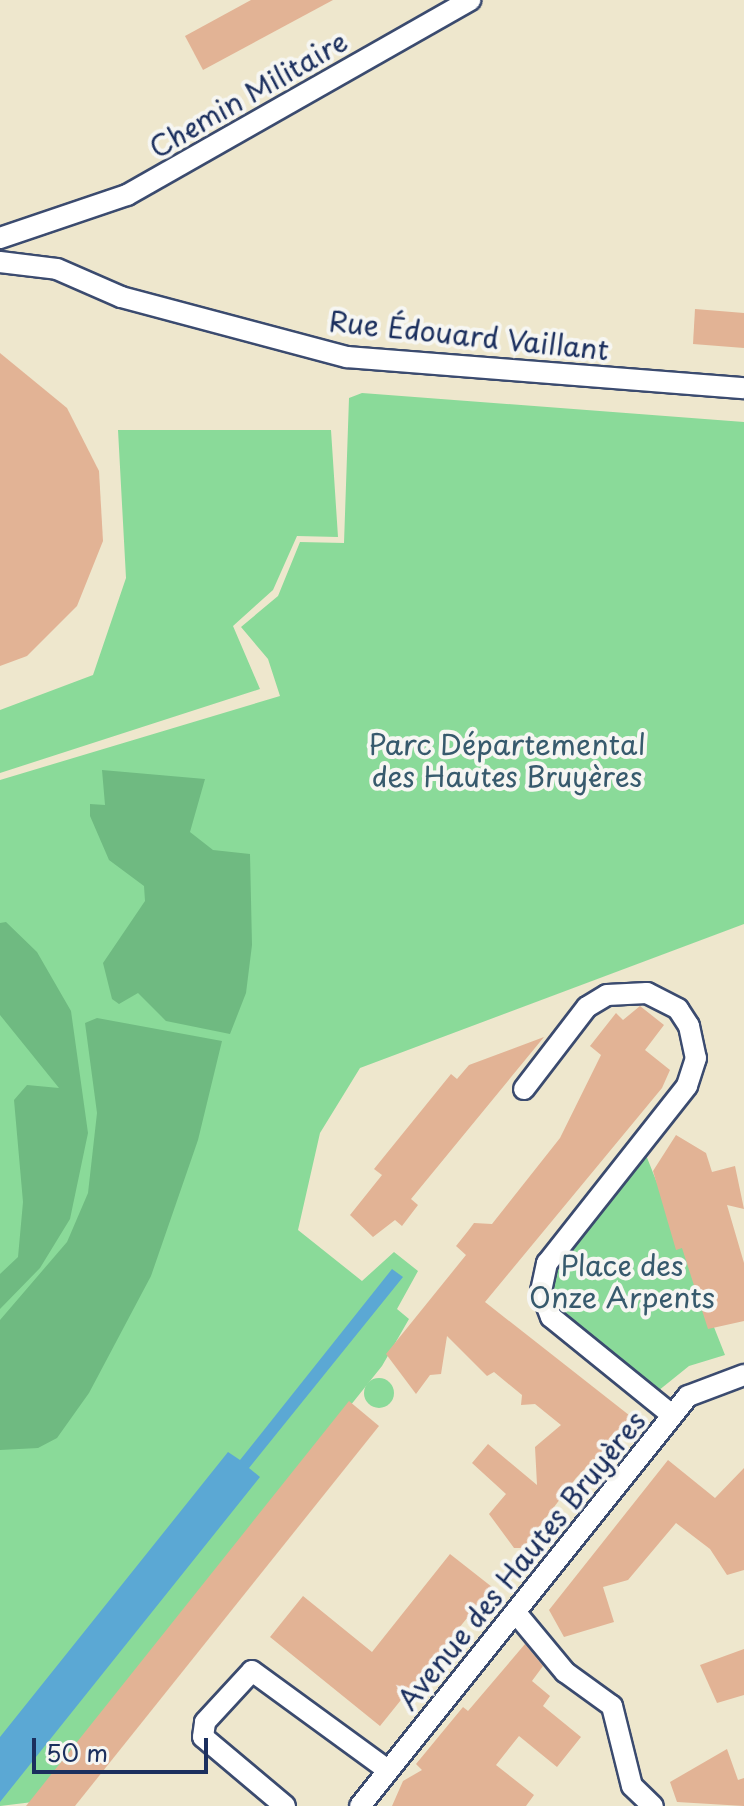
<!DOCTYPE html>
<html>
<head>
<meta charset="utf-8">
<style>
	body { margin:0 }
	#map { position:relative; width:744px; height:1806px; overflow:hidden; background:#eee7cd; font-family:"Playpen Sans",sans-serif }
	div>[style] { position:absolute }
	.green>* { inset:0; background:#8ada99 }
	.round { border-radius:50% }
	.forest>* { inset:0; background:#6fba81 }
	.water>* { inset:0; background:#5ba8d4 }
	.building>* { inset:0; background:#e2b395 }
	.roads { filter:drop-shadow(2px 0 #3b4b6f) drop-shadow(-2px 0 #3b4b6f) drop-shadow(0 2px #3b4b6f) drop-shadow(0 -2px #3b4b6f) }
	.street>* { height:20px; margin:-10px; padding:0 10px; transform-origin:10px; border-radius:10px; background:#fff }
	span { translate:-50% -50%; white-space:nowrap; text-align:center; line-height:1.15; -webkit-text-stroke:8px #f6f6f2; paint-order:stroke }
	.street-label { font-size:28px; color:#1b2f5e }
	.park-label { font-size:28px; color:#375a6d }
	.scale { position:absolute; left:32px; top:1738px; width:176px; height:36px; box-sizing:border-box; border:4px solid #1b2f5e; border-top:0; padding-left:10px; font-size:24px; line-height:28px; white-space:nowrap; color:#1b2f5e; -webkit-text-stroke:6px #f6f6f2; paint-order:stroke }
</style>
</head>
<body>
<div id="map">
	<div class="green">
		<div style="clip-path:polygon(362px 393px,744px 422px,744px 924px,360px 1068px,320px 1133px,298px 1230px,362px 1281px,394px 1252px,418px 1271px,397px 1309px,409px 1319px,382px 1366px,33px 1802px,0 1806px,0 780px,280px 696px,268px 659px,241px 627px,278px 596px,300px 542px,344px 543px,349px 398px)"></div>
		<div style="clip-path:polygon(118px 430px,331px 430px,338px 537px,297px 536px,273px 590px,233px 626px,260px 689px,0 773px,0 710px,93px 675px,126px 578px)"></div>
		<div style="clip-path:polygon(646px 1155px,725px 1355px,689px 1366px,658px 1391px,557px 1308px,550px 1291px,558px 1261px)"></div>
		<div class="round" style="left:364px;top:1378px;width:30px;height:30px"></div>
	</div>
	<div class="forest">
		<div style="clip-path:polygon(102px 770px,205px 779px,190px 832px,213px 850px,250px 854px,252px 945px,246px 993px,230px 1034px,166px 1021px,138px 993px,119px 1004px,112px 999px,103px 963px,145px 901px,144px 886px,109px 860px,90px 816px,90px 804px,105px 805px)"></div>
		<div style="clip-path:polygon(6px 922px,37px 952px,71px 1011px,88px 1133px,70px 1219px,40px 1268px,0 1309px,0 1274px,18px 1257px,23px 1202px,14px 1100px,27px 1085px,59px 1088px,0 1015px,0 923px)"></div>
		<div style="clip-path:polygon(97px 1018px,222px 1041px,198px 1140px,151px 1276px,89px 1393px,57px 1438px,38px 1448px,0 1450px,0 1320px,67px 1242px,88px 1193px,97px 1113px,85px 1023px)"></div>
	</div>
	<div class="water">
		<div style="clip-path:polygon(392px 1269px,403px 1277px,249px 1468px,260px 1477px,0 1802px,0 1737px,228px 1452px,240px 1460px)"></div>
	</div>
	<div class="building">
		<div style="clip-path:polygon(251px 0,333px 0,203px 70px,185px 36px)"></div>
		<div style="clip-path:polygon(695px 309px,744px 313px,744px 348px,693px 344px)"></div>
		<div style="clip-path:polygon(0 353px,67px 408px,99px 471px,103px 541px,77px 606px,27px 656px,0 666px)"></div>
		<div style="clip-path:polygon(640px 1006px,664px 1025px,645px 1050px,670px 1070px,662px 1088px,485px 1302px,634px 1419px,576px 1478px,523px 1548px,514px 1548px,489px 1514px,506px 1494px,472px 1463px,488px 1444px,537px 1485px,535px 1447px,561px 1425px,535px 1404px,521px 1405px,522px 1395px,494px 1372px,487px 1376px,447px 1336px,441px 1374px,430px 1375px,416px 1394px,386px 1354px,466px 1255px,456px 1246px,468px 1231px,474px 1223px,492px 1224px,560px 1138px,601px 1055px,590px 1046px,616px 1013px,623px 1020px)"></div>
		<div style="clip-path:polygon(544px 1037px,411px 1199px,418px 1205px,402px 1226px,395px 1220px,373px 1237px,350px 1215px,382px 1175px,374px 1169px,451px 1074px,457px 1079px,469px 1065px)"></div>
		<div style="clip-path:polygon(676px 1135px,706px 1153px,712px 1172px,735px 1166px,744px 1209px,727px 1205px,744px 1263px,744px 1321px,708px 1329px,682px 1248px,676px 1250px,653px 1171px)"></div>
		<div style="clip-path:polygon(349px 1401px,379px 1426px,75px 1806px,26px 1806px)"></div>
		<div style="clip-path:polygon(668px 1460px,715px 1498px,744px 1468px,744px 1570px,727px 1575px,710px 1549px,676px 1523px,628px 1580px,603px 1587px,614px 1622px,564px 1637px,549px 1610px)"></div>
		<div style="clip-path:polygon(450px 1554px,492px 1587px,380px 1726px,270px 1637px,303px 1596px,372px 1652px)"></div>
		<div style="clip-path:polygon(525px 1644px,543px 1666px,532px 1681px,550px 1696px,543px 1706px,581px 1737px,557px 1767px,519px 1736px,496px 1765px,534px 1795px,526px 1806px,392px 1806px,403px 1781px,422px 1770px,416px 1764px,463px 1707px,468px 1711px)"></div>
		<div style="clip-path:polygon(744px 1649px,744px 1695px,717px 1703px,700px 1665px)"></div>
		<div style="clip-path:polygon(727px 1749px,738px 1780px,744px 1778px,744px 1806px,677px 1802px,670px 1782px)"></div>
	</div>
	<div class="roads">
		<div class="street">
			<div style="left:0;top:238px;width:134px;rotate:-18.7deg"></div>
			<div style="left:127px;top:195px;width:395px;rotate:-29.6deg"></div>
			<div style="left:0;top:262px;width:57px;rotate:7deg"></div>
			<div style="left:57px;top:269px;width:70px;rotate:23.6deg"></div>
			<div style="left:121px;top:297px;width:234px;rotate:14.9deg"></div>
			<div style="left:347px;top:357px;width:398px;rotate:4.5deg"></div>
			<div style="left:524px;top:1089px;width:103px;rotate:-52.5deg"></div>
			<div style="left:587px;top:1007px;width:23px;rotate:-31deg"></div>
			<div style="left:607px;top:995px;width:40px;rotate:-2.9deg"></div>
			<div style="left:647px;top:993px;width:35px;rotate:27deg"></div>
			<div style="left:678px;top:1009px;width:20px;rotate:57deg"></div>
			<div style="left:689px;top:1026px;width:33px;rotate:78deg"></div>
			<div style="left:696px;top:1058px;width:29px;rotate:108deg"></div>
			<div style="left:687px;top:1086px;width:226px;rotate:128.3deg"></div>
			<div style="left:547px;top:1263px;width:29px;rotate:102deg"></div>
			<div style="left:541px;top:1291px;width:28px;rotate:69deg"></div>
			<div style="left:551px;top:1317px;width:156px;rotate:39deg"></div>
			<div style="left:516px;top:1613px;width:77px;rotate:50.3deg"></div>
			<div style="left:565px;top:1672px;width:58px;rotate:35.9deg"></div>
			<div style="left:612px;top:1706px;width:82px;rotate:76deg"></div>
			<div style="left:632px;top:1786px;width:29px;rotate:44deg"></div>
			<div style="left:285px;top:1806px;width:107px;rotate:-139.9deg"></div>
			<div style="left:203px;top:1737px;width:15px;rotate:-82deg"></div>
			<div style="left:205px;top:1722px;width:69px;rotate:-47.3deg"></div>
			<div style="left:252px;top:1671px;width:168px;rotate:36.1deg"></div>
			<div style="left:360px;top:1806px;width:525px;rotate:-51.34deg"></div>
			<div style="left:688px;top:1396px;width:60px;rotate:-20.6deg"></div>
		</div>
	</div>
	<div class="street-label">
		<span style="left:248px;top:94px;rotate:-30deg">Chemin Militaire</span>
		<span style="left:469px;top:335px;rotate:6deg">Rue Édouard Vaillant</span>
		<span style="left:521px;top:1560px;rotate:-51deg">Avenue des Hautes Bruyères</span>
	</div>
	<div class="park-label">
		<span style="left:507px;top:760px">Parc Départemental<br>des Hautes Bruyères</span>
		<span style="left:622px;top:1281px">Place des<br>Onze Arpents</span>
	</div>
	<div class="scale">50 m</div>
</div>
</body>
</html>
